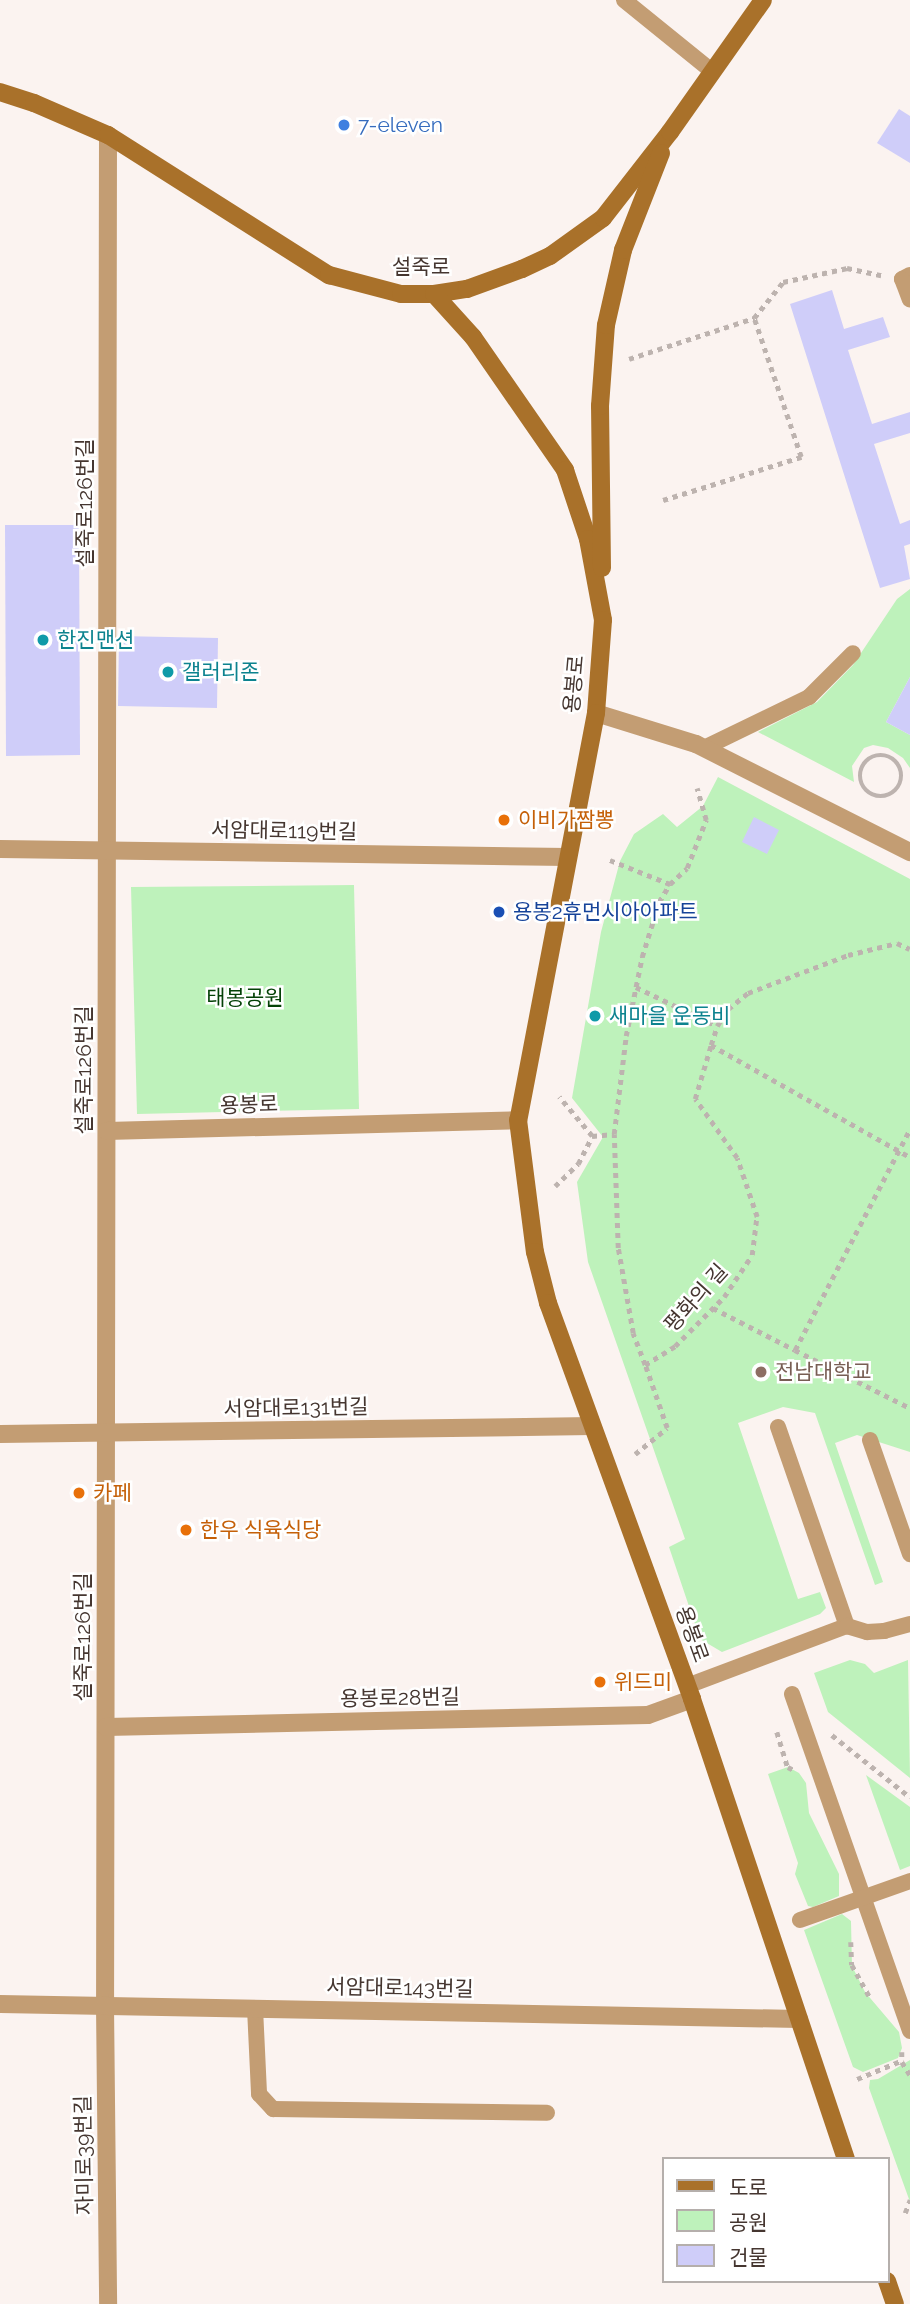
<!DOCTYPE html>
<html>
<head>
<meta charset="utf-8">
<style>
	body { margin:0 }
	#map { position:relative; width:910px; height:2304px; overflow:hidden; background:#fbf3f0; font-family:Raleway,"Noto Sans KR",sans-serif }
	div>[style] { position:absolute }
	.green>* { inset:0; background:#bef2bb }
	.building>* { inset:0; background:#cfcdf9 }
	.path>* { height:4.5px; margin-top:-2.25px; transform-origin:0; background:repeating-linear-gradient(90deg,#bdb3af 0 5px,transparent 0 10px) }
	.path>.ring { margin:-2.25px; padding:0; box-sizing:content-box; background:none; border:4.5px solid #bdb3af; border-radius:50% }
	.lane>* { height:16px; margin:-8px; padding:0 8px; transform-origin:8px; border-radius:8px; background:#c39d73 }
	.street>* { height:18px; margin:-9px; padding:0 9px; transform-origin:9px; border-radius:9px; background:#c39d73 }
	.secondary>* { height:18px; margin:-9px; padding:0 9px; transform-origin:9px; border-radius:9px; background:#a9712a }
	.dots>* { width:19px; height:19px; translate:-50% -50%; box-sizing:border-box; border:4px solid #fff; border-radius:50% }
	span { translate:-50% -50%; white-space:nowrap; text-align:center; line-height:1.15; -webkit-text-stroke:5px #fff; paint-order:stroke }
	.shop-label { font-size:21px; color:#366cbe }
	.left { translate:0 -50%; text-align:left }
	.street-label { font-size:21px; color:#453630 }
	.culture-label { font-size:21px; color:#0d838f }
	.food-label { font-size:21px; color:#c56008 }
	.transit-label { font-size:21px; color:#164399 }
	.park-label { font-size:21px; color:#044207 }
	.education-label { font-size:21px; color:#785e54 }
	.legend { position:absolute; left:662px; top:2157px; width:228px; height:126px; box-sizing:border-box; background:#fff; border:2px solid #b5afac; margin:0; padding:9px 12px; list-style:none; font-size:21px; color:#453630 }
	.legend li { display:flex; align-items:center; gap:14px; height:35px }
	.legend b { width:35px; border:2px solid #b5afac }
</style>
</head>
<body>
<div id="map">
	<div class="green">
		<div style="clip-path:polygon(910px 589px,910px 677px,886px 722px,910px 735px,910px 768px,903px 758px,888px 748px,873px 745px,864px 748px,852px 766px,854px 782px,758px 732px,817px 702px,853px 665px,897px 599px)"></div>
		<div style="clip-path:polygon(718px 777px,910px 879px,910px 1452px,857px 1435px,835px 1443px,883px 1582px,875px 1585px,815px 1413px,783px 1407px,738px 1423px,798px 1599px,820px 1592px,826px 1608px,820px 1614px,722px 1652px,700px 1639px,669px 1547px,685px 1539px,588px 1262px,577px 1182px,603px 1137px,572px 1098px,601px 932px,620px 861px,634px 834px,663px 814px,677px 827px,703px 806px)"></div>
		<div style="clip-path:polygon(354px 885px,359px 1109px,137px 1114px,131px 887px)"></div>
		<div style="clip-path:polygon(850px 1660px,865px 1664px,874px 1673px,908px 1660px,910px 1778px,828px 1712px,814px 1673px)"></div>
		<div style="clip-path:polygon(788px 1767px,799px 1773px,806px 1783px,809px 1813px,839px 1874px,839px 1896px,813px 1907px,808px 1906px,795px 1874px,798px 1863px,768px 1774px)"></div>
		<div style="clip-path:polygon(866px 1775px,910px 1807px,910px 1866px,900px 1870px)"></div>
		<div style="clip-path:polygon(842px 1914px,851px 1921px,852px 1966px,865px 1992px,899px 2032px,902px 2048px,898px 2058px,863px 2072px,853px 2067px,804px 1930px)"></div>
		<div style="clip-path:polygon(910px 2060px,910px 2202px,869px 2088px,870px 2080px,878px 2079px)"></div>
	</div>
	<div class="building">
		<div style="clip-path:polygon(899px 109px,910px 116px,910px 163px,877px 143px)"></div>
		<div style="clip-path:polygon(832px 290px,844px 329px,883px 317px,890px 337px,848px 350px,872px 424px,910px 412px,910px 433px,874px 444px,900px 524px,910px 520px,910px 544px,904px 546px,910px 579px,880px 588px,790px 304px)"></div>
		<div style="clip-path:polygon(5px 525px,79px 525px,80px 755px,6px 756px)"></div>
		<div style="clip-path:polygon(119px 636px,218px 638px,217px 708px,118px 706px)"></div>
		<div style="clip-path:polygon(910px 677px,910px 735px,886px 722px)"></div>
		<div style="clip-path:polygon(754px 817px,779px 830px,767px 854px,742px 842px)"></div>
	</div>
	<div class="path">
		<div style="left:629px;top:359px;width:132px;rotate:-18.2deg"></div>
		<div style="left:754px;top:318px;width:46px;rotate:-51.1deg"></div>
		<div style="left:783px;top:282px;width:66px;rotate:-12.3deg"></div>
		<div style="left:847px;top:268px;width:35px;rotate:12deg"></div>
		<div style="left:663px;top:500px;width:145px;rotate:-17.3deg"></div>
		<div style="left:801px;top:457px;width:147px;rotate:-108.7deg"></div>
		<div class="ring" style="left:860px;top:755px;width:37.5px;height:37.5px"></div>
		<div style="left:610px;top:860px;width:65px;rotate:21.8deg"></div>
		<div style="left:670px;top:884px;width:23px;rotate:-43deg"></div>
		<div style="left:687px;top:868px;width:52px;rotate:-68.4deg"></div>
		<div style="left:706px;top:820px;width:33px;rotate:-106deg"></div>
		<div style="left:636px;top:987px;width:90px;rotate:25.7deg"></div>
		<div style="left:711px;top:1045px;width:20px;rotate:-72deg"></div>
		<div style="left:717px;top:1026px;width:20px;rotate:-57deg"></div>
		<div style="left:728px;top:1009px;width:26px;rotate:-39deg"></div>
		<div style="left:748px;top:993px;width:107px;rotate:-20.8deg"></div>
		<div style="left:848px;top:955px;width:50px;rotate:-13.8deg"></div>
		<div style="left:897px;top:943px;width:14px;rotate:25deg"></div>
		<div style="left:592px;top:1136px;width:22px;rotate:-5deg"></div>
		<div style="left:555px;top:1186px;width:32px;rotate:-44deg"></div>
		<div style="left:578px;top:1164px;width:31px;rotate:-63deg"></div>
		<div style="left:592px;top:1136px;width:51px;rotate:-130.2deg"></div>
		<div style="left:713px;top:1308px;width:92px;rotate:27.1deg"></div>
		<div style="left:795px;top:1350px;width:249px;rotate:-62.5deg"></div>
		<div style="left:795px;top:1350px;width:129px;rotate:26.8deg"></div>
		<div style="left:645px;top:1365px;width:34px;rotate:-111deg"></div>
		<div style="left:633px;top:1333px;width:86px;rotate:-100deg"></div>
		<div style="left:618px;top:1248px;width:114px;rotate:-92deg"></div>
		<div style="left:614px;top:1134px;width:99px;rotate:-83deg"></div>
		<div style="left:626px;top:1036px;width:81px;rotate:-78.6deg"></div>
		<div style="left:642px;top:957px;width:58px;rotate:-72.8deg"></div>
		<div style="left:659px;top:902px;width:21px;rotate:-59deg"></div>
		<div style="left:635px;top:1454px;width:41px;rotate:-39.1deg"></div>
		<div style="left:667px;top:1428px;width:67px;rotate:-109.2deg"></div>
		<div style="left:645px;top:1365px;width:36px;rotate:-32deg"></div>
		<div style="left:675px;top:1346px;width:69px;rotate:-45deg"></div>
		<div style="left:724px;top:1297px;width:50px;rotate:-56.3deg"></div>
		<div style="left:752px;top:1255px;width:38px;rotate:-83deg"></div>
		<div style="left:757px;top:1217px;width:62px;rotate:-108.7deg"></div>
		<div style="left:737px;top:1158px;width:72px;rotate:-125.4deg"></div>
		<div style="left:695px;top:1099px;width:56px;rotate:-73.5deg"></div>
		<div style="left:711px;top:1045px;width:228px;rotate:29.4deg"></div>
		<div style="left:777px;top:1732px;width:37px;rotate:73deg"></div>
		<div style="left:788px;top:1767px;width:7px;rotate:27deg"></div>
		<div style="left:832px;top:1735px;width:100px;rotate:38.5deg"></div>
		<div style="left:851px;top:1942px;width:23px;rotate:88deg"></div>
		<div style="left:852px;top:1965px;width:39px;rotate:61deg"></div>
		<div style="left:902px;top:2052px;width:10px;rotate:90deg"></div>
		<div style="left:902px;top:2062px;width:15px;rotate:58deg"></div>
		<div style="left:857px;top:2079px;width:50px;rotate:-22.4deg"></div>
		<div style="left:905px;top:2213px;width:14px;rotate:-69deg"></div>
	</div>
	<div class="lane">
		<div style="left:624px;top:0;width:114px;rotate:39deg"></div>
		<div style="left:910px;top:275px;width:9px;rotate:153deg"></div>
		<div style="left:902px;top:279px;width:22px;rotate:69deg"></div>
		<div style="left:704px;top:748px;width:117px;rotate:-25.9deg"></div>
		<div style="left:809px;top:697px;width:62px;rotate:-45deg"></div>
		<div style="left:778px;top:1427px;width:211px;rotate:70.9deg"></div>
		<div style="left:870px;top:1440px;width:121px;rotate:70.7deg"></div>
		<div style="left:687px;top:1686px;width:171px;rotate:-20.6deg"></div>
		<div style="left:847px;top:1626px;width:21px;rotate:17deg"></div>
		<div style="left:867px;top:1632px;width:17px;rotate:-3deg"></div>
		<div style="left:884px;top:1631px;width:27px;rotate:-15deg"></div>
		<div style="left:792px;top:1694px;width:357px;rotate:70.7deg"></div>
		<div style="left:800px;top:1920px;width:117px;rotate:-19.5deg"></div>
		<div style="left:255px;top:2008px;width:86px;rotate:87.3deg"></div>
		<div style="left:259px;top:2094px;width:21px;rotate:47deg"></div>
		<div style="left:273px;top:2109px;width:274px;rotate:0.8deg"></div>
	</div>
	<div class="street">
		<div style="left:108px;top:135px;width:1870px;rotate:90.09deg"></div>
		<div style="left:105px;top:2005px;width:299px;rotate:89.4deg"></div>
		<div style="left:596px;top:713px;width:105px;rotate:17.2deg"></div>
		<div style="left:696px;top:744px;width:240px;rotate:26.8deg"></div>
		<div style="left:0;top:849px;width:568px;rotate:0.81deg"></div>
		<div style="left:107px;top:1131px;width:411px;rotate:-1.5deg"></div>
		<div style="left:0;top:1434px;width:592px;rotate:-0.77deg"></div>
		<div style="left:106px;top:1727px;width:542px;rotate:-1.27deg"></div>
		<div style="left:648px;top:1715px;width:47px;rotate:-20deg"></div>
		<div style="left:0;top:2004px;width:799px;rotate:1.08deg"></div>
	</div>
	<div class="secondary">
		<div style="left:0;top:92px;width:36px;rotate:18deg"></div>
		<div style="left:34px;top:103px;width:81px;rotate:23.4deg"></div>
		<div style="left:108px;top:135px;width:262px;rotate:32.4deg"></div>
		<div style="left:329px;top:275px;width:74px;rotate:14.8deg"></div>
		<div style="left:401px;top:294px;width:33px"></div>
		<div style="left:434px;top:294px;width:33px;rotate:-9deg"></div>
		<div style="left:467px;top:289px;width:59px;rotate:-20deg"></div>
		<div style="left:522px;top:269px;width:31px;rotate:-25deg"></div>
		<div style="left:550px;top:256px;width:65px;rotate:-35.6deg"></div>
		<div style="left:603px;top:218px;width:109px;rotate:-52.1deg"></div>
		<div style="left:670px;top:132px;width:161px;rotate:-54.8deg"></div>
		<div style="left:434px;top:294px;width:58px;rotate:47.8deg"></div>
		<div style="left:473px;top:337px;width:162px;rotate:55.3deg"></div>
		<div style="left:565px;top:470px;width:73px;rotate:71.6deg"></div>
		<div style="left:588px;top:539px;width:82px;rotate:79.5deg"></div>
		<div style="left:603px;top:620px;width:93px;rotate:94.3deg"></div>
		<div style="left:596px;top:713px;width:414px;rotate:100.8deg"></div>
		<div style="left:518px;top:1120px;width:133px;rotate:82.7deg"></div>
		<div style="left:535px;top:1252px;width:53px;rotate:75.7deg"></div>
		<div style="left:548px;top:1303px;width:421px;rotate:70deg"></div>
		<div style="left:692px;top:1699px;width:485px;rotate:71.5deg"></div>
		<div style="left:602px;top:568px;width:162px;rotate:-90.7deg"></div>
		<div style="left:600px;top:406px;width:81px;rotate:-85.8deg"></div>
		<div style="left:606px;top:325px;width:77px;rotate:-77.2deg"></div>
		<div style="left:623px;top:250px;width:104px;rotate:-68.6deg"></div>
		<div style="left:887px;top:2281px;width:24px;rotate:71deg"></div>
	</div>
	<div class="dots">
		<div style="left:344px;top:125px;background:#3f7fe0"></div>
		<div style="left:43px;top:640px;background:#0f9aa8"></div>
		<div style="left:168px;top:672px;background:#0f9aa8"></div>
		<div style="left:504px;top:820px;background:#e8710a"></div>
		<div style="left:499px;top:912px;background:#1a4fb4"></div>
		<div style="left:595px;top:1016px;background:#0f9aa8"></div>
		<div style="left:761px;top:1372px;background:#8d6e63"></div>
		<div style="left:79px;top:1493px;background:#e8710a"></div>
		<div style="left:186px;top:1530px;background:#e8710a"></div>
		<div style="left:600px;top:1682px;background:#e8710a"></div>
	</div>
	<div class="shop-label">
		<span class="left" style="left:358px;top:125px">7-eleven</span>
	</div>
	<div class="street-label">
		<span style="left:421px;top:267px">설죽로</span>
		<span style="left:85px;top:503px;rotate:-90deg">설죽로126번길</span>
		<span style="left:574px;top:684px;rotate:-85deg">용봉로</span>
		<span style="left:284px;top:831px;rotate:1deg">서암대로119번길</span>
		<span style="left:84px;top:1070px;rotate:-90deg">설죽로126번길</span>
		<span style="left:249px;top:1105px;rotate:-2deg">용봉로</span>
		<span style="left:696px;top:1298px;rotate:-48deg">평화의 길</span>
		<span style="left:296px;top:1408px;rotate:-1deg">서암대로131번길</span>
		<span style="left:692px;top:1634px;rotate:70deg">용봉로</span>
		<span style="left:83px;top:1637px;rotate:-90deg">설죽로126번길</span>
		<span style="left:400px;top:1698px;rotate:-1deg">용봉로28번길</span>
		<span style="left:400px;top:1988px;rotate:1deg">서암대로143번길</span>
		<span style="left:84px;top:2155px;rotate:-91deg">자미로39번길</span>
	</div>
	<div class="culture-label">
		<span class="left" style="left:57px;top:640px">한진맨션</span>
		<span class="left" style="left:182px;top:672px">갤러리존</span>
		<span class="left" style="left:609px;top:1016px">새마을 운동비</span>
	</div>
	<div class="food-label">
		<span class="left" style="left:518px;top:820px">이비가짬뽕</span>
		<span class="left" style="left:93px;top:1493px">카페</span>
		<span class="left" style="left:200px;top:1530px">한우 식육식당</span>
		<span class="left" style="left:614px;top:1682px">위드미</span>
	</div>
	<div class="transit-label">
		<span class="left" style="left:513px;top:912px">용봉2휴먼시아아파트</span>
	</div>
	<div class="park-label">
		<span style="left:245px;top:998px">태봉공원</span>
	</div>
	<div class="education-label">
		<span class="left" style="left:775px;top:1372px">전남대학교</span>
	</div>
	<ul class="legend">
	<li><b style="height:9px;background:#a9712a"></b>도로</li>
	<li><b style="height:19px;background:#bef2bb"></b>공원</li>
	<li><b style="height:19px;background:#cfcdf9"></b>건물</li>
	</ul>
</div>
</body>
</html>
